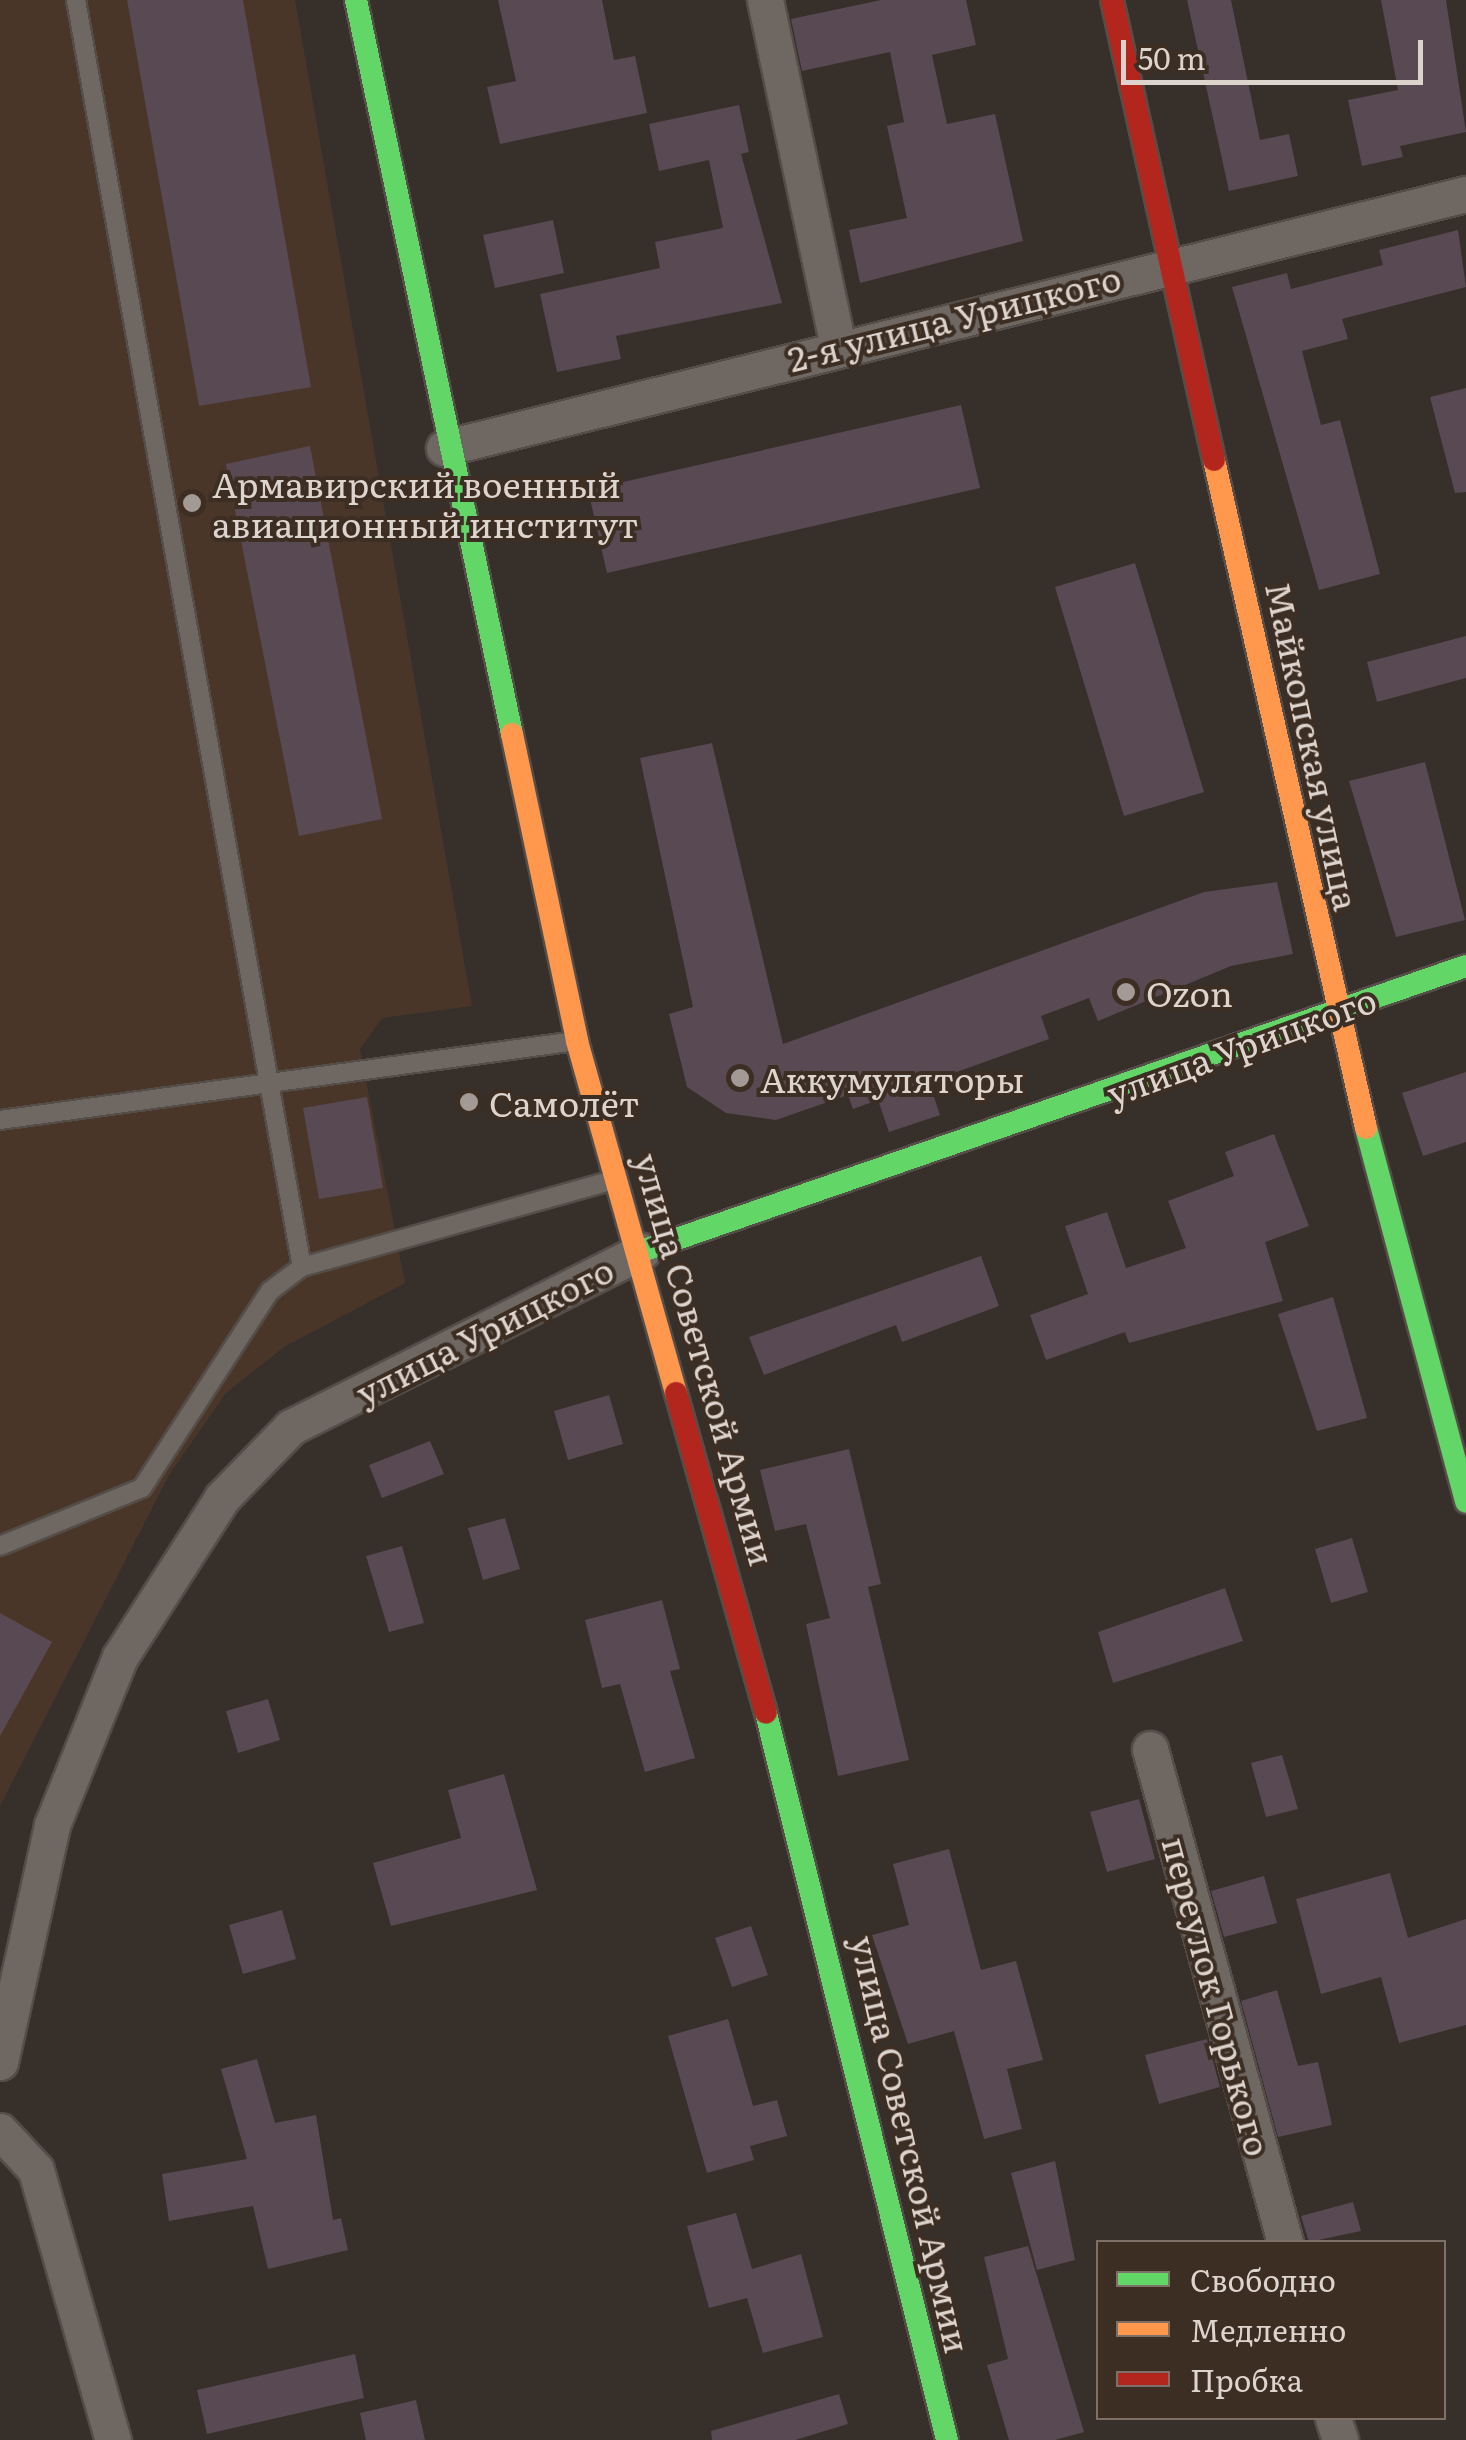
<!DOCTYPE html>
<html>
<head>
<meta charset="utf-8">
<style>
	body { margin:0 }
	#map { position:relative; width:1466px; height:2440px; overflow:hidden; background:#372f2a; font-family:Literata,serif }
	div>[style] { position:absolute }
	.built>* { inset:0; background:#493629 }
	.building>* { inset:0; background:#594953 }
	.roads { filter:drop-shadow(2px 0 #544d48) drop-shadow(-2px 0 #544d48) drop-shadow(0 2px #544d48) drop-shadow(0 -2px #544d48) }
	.lane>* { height:18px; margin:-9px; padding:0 9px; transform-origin:9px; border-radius:9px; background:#6e6762 }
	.street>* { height:35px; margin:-17.5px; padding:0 17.5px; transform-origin:17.5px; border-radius:17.5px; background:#6e6762 }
	.fast>* { height:22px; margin:-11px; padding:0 11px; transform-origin:11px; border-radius:11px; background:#63d668 }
	.slow>* { height:22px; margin:-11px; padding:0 11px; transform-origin:11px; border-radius:11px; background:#ff974d }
	.jam>* { height:22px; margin:-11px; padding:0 11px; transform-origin:11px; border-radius:11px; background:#b3261e }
	.dots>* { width:28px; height:28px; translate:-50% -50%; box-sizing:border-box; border:5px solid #3d2e24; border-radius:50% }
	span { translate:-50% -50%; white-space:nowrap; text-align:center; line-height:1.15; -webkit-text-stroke:8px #3d2e24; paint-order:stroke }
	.street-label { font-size:35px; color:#ded4ce }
	.poi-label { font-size:35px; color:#ded4ce }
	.left { translate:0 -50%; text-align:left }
	.legend { position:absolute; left:1096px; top:2240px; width:350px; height:180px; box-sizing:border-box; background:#3d2e24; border:2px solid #7d7068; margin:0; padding:12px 18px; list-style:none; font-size:30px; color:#ded4ce }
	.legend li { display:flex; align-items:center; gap:20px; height:50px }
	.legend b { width:50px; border:2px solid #7d7068 }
	.scale { position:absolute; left:1121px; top:40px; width:302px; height:45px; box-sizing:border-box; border:5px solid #ded4ce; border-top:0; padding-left:12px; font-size:30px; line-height:35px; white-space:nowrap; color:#ded4ce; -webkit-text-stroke:8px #3d2e24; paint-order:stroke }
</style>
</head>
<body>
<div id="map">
	<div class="built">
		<div style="clip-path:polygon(0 0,295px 0,472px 1006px,382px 1018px,360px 1049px,405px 1283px,284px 1347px,226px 1393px,169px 1475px,0 1806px)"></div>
	</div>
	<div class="building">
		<div style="clip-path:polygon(127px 0,243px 0,311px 387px,199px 406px)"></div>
		<div style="clip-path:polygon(498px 0,602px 0,614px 60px,635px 56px,647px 113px,500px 144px,487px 87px,516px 81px)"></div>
		<div style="clip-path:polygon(881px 0,966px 0,976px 45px,932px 55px,947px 124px,995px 114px,1023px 241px,860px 283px,849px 230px,907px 218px,887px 126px,904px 122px,890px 52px,802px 71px,791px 19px)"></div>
		<div style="clip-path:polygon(1187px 0,1231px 0,1260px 140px,1289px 134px,1298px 176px,1229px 191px)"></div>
		<div style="clip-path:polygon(1381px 0,1446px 0,1466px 132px,1400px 146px,1403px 157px,1362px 166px,1348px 100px,1398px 90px)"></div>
		<div style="clip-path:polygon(739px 105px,749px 152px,741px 154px,782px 303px,616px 336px,621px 359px,557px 372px,540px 294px,660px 268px,655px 242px,723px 228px,709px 160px,659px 171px,649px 124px)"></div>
		<div style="clip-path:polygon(553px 220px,564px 273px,495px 288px,483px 235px)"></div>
		<div style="clip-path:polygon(1458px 230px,1466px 287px,1342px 319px,1348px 339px,1302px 351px,1321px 425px,1340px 420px,1380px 574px,1319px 590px,1232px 287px,1287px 273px,1291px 289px,1383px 265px,1379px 250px)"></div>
		<div style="clip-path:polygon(1466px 388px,1466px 492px,1455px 493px,1430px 397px)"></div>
		<div style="clip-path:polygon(961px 405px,980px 488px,607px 573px,588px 490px)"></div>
		<div style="clip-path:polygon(310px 446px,382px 819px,299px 836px,226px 464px)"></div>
		<div style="clip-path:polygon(1135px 563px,1204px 792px,1124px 816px,1055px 587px)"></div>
		<div style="clip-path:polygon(1466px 636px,1466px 678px,1377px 702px,1367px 662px)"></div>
		<div style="clip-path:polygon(712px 743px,783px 1044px,1204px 892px,1277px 882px,1293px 954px,1231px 966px,1098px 1021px,1089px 998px,1041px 1016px,1049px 1039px,929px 1082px,940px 1115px,889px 1132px,878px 1100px,853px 1109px,848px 1095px,776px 1120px,726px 1113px,687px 1087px,669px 1014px,693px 1007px,640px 758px)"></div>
		<div style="clip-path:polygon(1425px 762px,1465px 920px,1396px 937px,1349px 781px)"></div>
		<div style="clip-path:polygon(1466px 1072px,1466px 1142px,1423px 1156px,1402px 1093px)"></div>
		<div style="clip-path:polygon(367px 1097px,383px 1188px,319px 1199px,303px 1108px)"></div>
		<div style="clip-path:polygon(1274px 1134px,1309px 1226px,1265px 1242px,1283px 1301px,1129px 1343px,1125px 1332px,1046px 1360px,1030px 1315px,1088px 1294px,1065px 1226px,1107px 1212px,1126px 1268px,1186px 1248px,1168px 1201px,1234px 1176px,1225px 1152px)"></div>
		<div style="clip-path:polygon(981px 1256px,999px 1306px,902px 1342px,896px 1325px,764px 1375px,749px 1337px)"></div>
		<div style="clip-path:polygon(1333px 1297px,1367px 1418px,1317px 1431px,1278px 1314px)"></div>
		<div style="clip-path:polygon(609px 1395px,623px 1444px,568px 1460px,554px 1411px)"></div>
		<div style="clip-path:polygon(430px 1441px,444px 1474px,382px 1498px,369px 1465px)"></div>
		<div style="clip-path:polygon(849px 1449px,881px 1584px,868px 1587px,909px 1760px,838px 1776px,806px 1624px,830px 1618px,806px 1524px,775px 1531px,760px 1470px)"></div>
		<div style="clip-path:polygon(505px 1518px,520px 1569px,483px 1580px,468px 1528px)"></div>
		<div style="clip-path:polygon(1352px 1538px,1368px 1592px,1331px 1603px,1315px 1549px)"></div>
		<div style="clip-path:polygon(402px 1546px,424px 1623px,389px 1632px,366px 1556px)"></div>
		<div style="clip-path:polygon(1225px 1588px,1243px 1641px,1113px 1683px,1098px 1632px)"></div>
		<div style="clip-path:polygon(662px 1600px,680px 1669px,670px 1671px,695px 1758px,645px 1772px,620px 1684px,602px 1688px,585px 1620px)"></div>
		<div style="clip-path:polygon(0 1613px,52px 1642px,0 1736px)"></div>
		<div style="clip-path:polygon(268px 1699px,280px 1740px,238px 1753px,226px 1711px)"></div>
		<div style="clip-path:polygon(1282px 1755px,1298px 1809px,1266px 1817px,1251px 1763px)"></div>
		<div style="clip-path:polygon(504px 1774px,537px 1890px,391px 1926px,373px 1863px,461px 1838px,448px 1790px)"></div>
		<div style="clip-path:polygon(1139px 1799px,1155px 1859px,1107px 1872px,1090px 1812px)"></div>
		<div style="clip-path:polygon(949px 1849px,981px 1970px,1016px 1961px,1043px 2060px,1007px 2069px,1022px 2129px,984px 2139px,954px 2031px,908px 2044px,872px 1935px,909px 1925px,893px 1864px)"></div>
		<div style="clip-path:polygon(1390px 1873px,1408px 1938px,1466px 1919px,1466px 2025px,1399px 2043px,1381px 1977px,1321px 1994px,1296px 1899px)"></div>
		<div style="clip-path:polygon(1264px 1876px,1277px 1923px,1224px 1937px,1211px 1891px)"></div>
		<div style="clip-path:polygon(282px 1910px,296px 1959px,243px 1974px,229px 1925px)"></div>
		<div style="clip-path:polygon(751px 1926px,768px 1975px,732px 1987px,715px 1938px)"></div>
		<div style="clip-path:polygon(1277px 1990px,1298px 2066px,1318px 2062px,1332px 2125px,1278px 2137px,1241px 2001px)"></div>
		<div style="clip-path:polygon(728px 2019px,753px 2106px,777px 2100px,787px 2136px,750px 2146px,754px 2160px,707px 2173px,668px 2036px)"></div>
		<div style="clip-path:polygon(1207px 2039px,1220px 2087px,1159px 2104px,1145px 2055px)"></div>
		<div style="clip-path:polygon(257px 2059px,275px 2123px,316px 2115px,333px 2220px,341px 2218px,348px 2250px,268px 2269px,253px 2206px,169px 2221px,162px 2174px,247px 2159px,221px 2069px)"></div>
		<div style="clip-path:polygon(1055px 2161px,1075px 2260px,1037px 2270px,1011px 2173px)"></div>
		<div style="clip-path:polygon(1353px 2202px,1361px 2231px,1309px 2242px,1301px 2216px)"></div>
		<div style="clip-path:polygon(736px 2213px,752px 2269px,801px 2254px,823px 2337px,763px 2353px,747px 2298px,709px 2308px,687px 2226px)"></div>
		<div style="clip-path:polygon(1028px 2246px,1084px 2432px,1055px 2440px,1009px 2440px,987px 2365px,1008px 2359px,984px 2257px)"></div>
		<div style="clip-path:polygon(355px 2354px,364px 2398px,207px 2434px,197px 2390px)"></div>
		<div style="clip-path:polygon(839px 2394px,848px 2424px,795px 2440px,712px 2440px,711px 2431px)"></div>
		<div style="clip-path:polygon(416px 2400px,425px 2440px,366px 2440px,360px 2413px)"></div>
	</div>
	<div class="roads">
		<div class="lane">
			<div style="left:76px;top:0;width:1287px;rotate:79.89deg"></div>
			<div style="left:0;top:1120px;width:574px;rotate:-7.81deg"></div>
			<div style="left:0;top:1546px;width:153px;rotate:-22.2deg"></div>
			<div style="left:142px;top:1488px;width:235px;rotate:-57deg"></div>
			<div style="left:270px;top:1291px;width:40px;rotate:-37deg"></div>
			<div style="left:302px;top:1267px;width:321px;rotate:-15.6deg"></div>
		</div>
		<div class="street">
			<div style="left:765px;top:0;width:354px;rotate:78.1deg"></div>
			<div style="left:444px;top:448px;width:1053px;rotate:-13.96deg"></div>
			<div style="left:1150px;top:1749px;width:511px;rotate:74.69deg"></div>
			<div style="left:0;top:2062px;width:243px;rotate:-77.6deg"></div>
			<div style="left:52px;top:1825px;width:181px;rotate:-68deg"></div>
			<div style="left:120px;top:1657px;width:189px;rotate:-57.3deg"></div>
			<div style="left:222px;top:1498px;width:99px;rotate:-45.8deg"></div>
			<div style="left:291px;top:1427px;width:393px;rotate:-26.6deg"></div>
			<div style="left:0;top:2131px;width:53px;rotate:47.3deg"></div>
			<div style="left:36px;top:2170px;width:281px;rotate:74.1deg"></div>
			<div style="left:1333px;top:2418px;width:23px;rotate:72deg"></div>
		</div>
		<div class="fast">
			<div style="left:356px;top:0;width:750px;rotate:78deg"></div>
			<div style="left:1366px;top:1128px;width:387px;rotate:75deg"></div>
			<div style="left:642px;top:1251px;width:872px;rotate:-19.08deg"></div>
			<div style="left:766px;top:1713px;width:749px;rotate:76.02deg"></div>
		</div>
		<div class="slow">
			<div style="left:1214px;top:460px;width:685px;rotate:77.18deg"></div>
			<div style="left:512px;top:734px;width:314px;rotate:78deg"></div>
			<div style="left:577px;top:1041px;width:366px;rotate:74.3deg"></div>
		</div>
		<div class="jam">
			<div style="left:1112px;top:0;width:471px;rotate:77.5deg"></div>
			<div style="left:676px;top:1393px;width:332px;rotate:74.3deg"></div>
		</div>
	</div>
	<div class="dots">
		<div style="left:192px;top:503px;background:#a49a95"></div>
		<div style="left:1126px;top:992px;background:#a49a95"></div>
		<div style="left:740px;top:1078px;background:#a49a95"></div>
		<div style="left:469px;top:1102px;background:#a49a95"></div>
	</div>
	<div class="street-label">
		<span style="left:954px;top:317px;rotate:-14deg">2-я улица Урицкого</span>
		<span style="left:1314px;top:746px;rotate:78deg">Майкопская улица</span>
		<span style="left:1241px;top:1045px;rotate:-20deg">улица Урицкого</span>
		<span style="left:484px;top:1330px;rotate:-27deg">улица Урицкого</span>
		<span style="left:706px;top:1359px;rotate:74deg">улица Советской Армии</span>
		<span style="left:1218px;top:1996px;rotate:75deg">переулок Горького</span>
		<span style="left:912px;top:2144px;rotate:77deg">улица Советской Армии</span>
	</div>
	<div class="poi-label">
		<span class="left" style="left:212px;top:503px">Армавирский военный<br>авиационный институт</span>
		<span class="left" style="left:1146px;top:992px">Ozon</span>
		<span class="left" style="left:760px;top:1078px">Аккумуляторы</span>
		<span class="left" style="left:489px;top:1102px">Самолёт</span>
	</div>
	<ul class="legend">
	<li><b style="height:12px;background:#63d668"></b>Свободно</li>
	<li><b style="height:12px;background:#ff974d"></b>Медленно</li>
	<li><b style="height:12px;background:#b3261e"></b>Пробка</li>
	</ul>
	<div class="scale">50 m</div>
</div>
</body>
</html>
